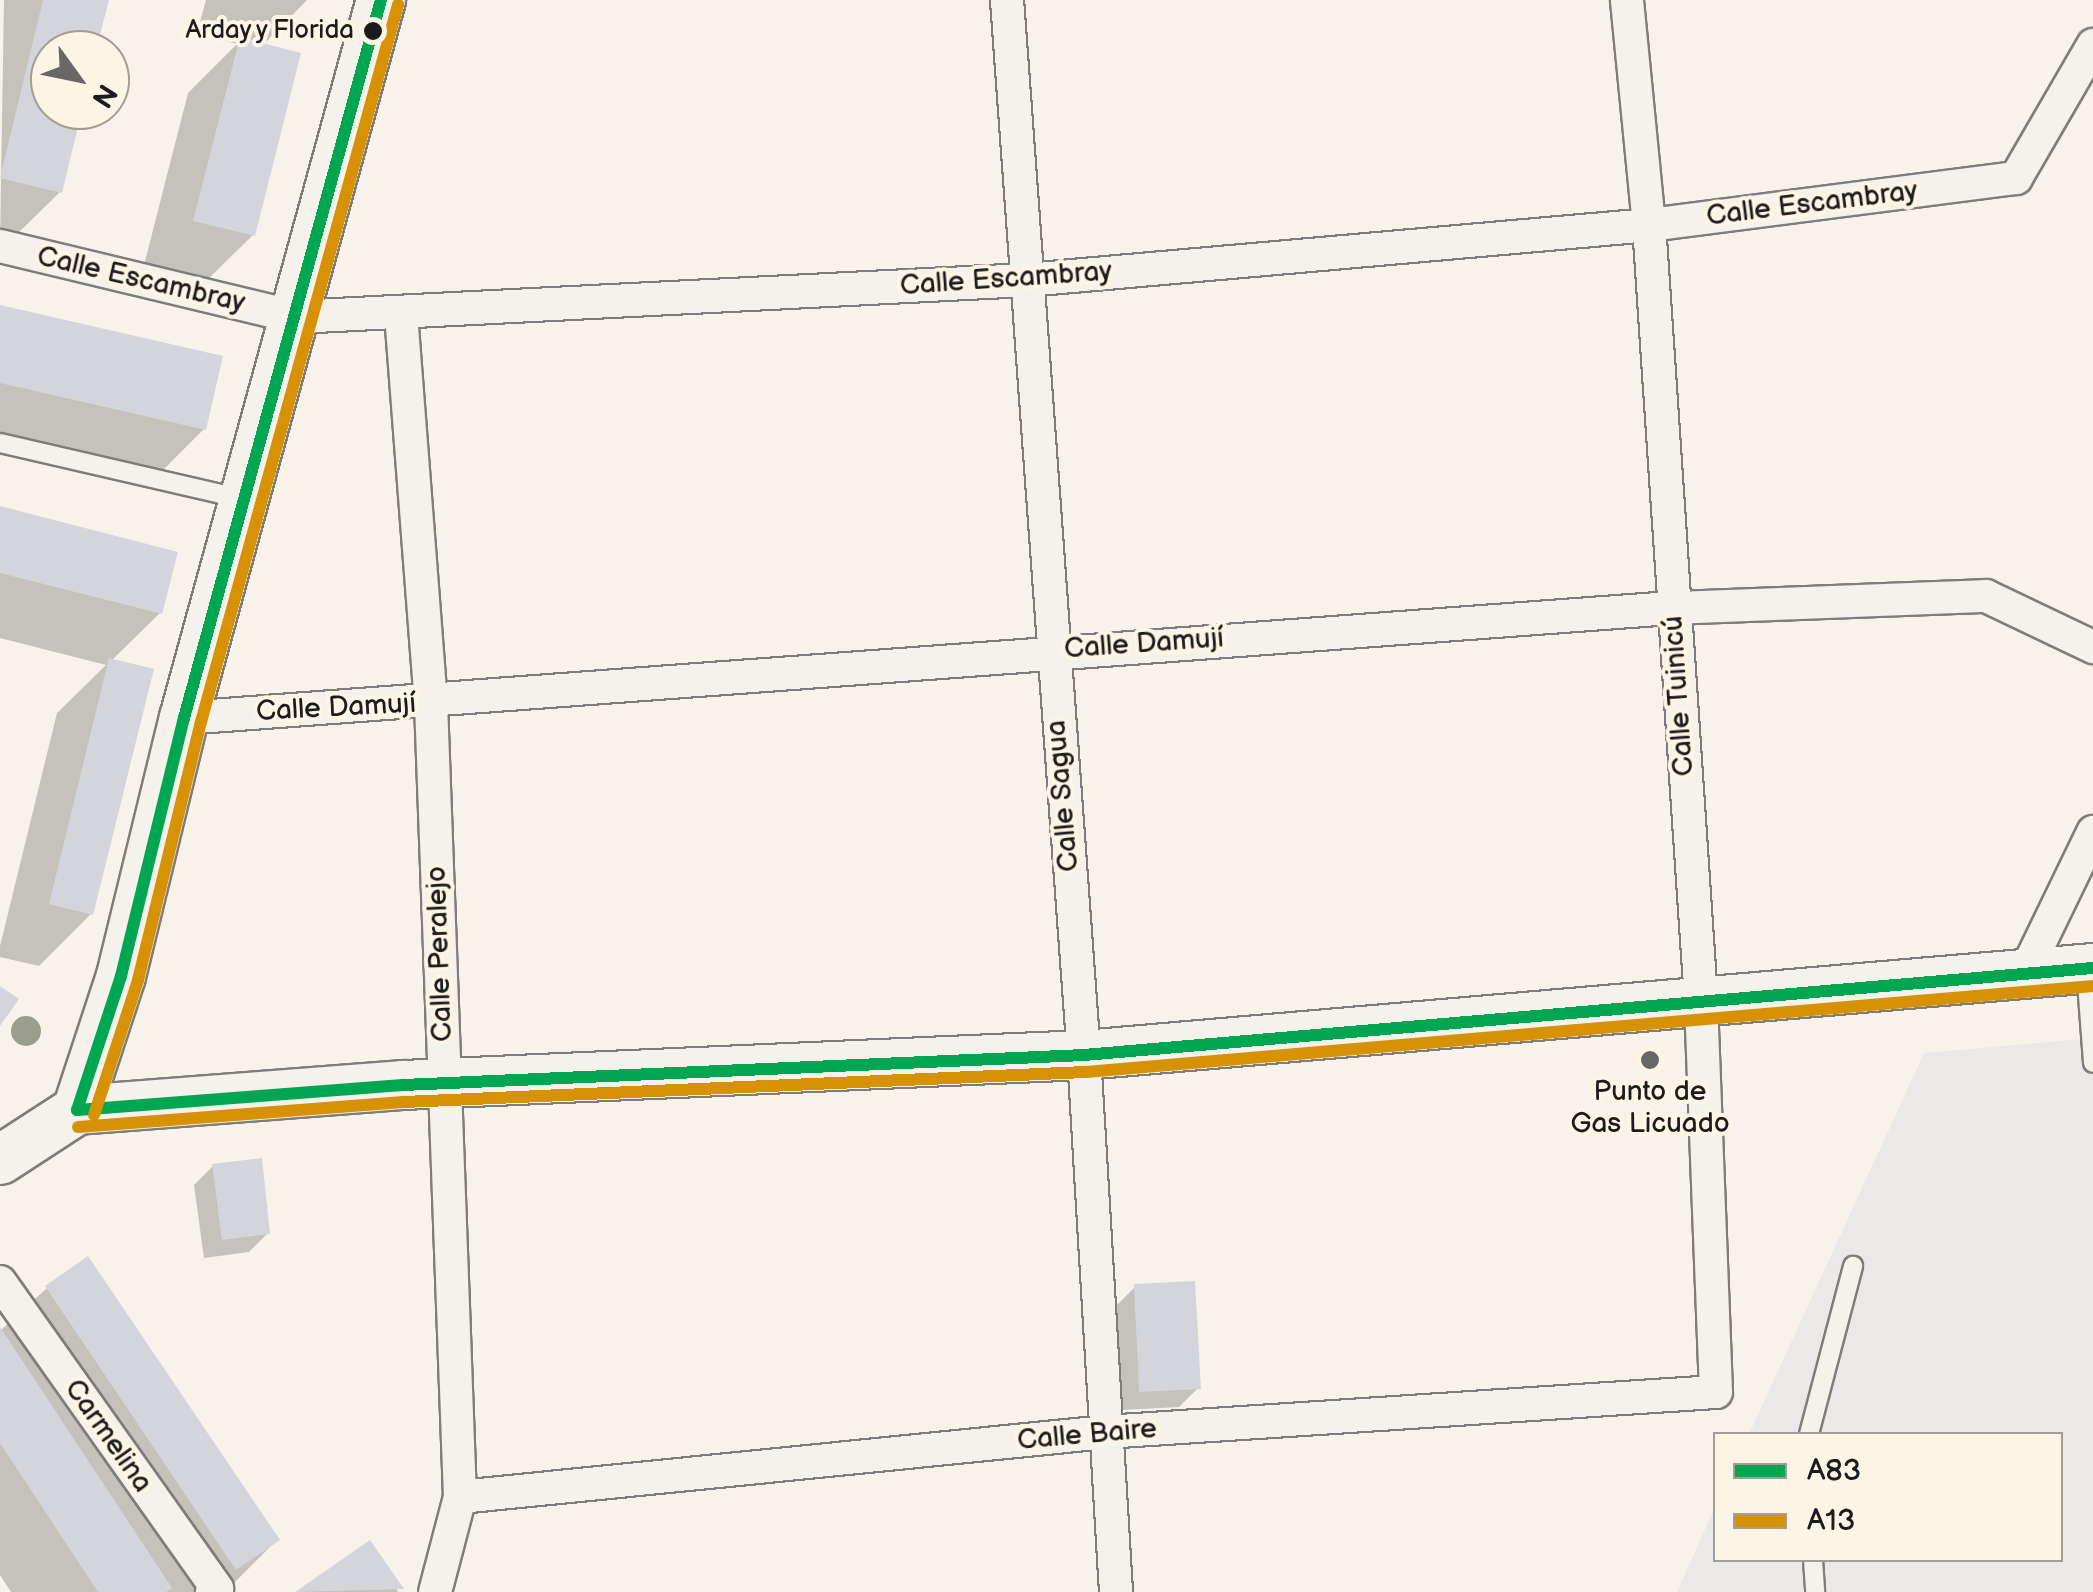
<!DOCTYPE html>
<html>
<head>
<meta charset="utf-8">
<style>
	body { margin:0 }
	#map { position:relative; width:2093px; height:1592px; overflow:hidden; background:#f7f3ea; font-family:"Balsamiq Sans",sans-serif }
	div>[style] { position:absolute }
	.built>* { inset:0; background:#ebe9e7 }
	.shadow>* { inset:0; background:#0003 }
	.building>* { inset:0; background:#d4d5db }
	.roads { filter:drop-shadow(2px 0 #7f7d79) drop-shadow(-2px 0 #7f7d79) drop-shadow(0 2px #7f7d79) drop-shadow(0 -2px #7f7d79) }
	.lane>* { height:18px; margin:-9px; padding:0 9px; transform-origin:9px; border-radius:9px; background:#f5f2ec }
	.street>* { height:32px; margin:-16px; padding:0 16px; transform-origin:16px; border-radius:16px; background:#f5f2ec }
	.secondary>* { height:48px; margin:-24px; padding:0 24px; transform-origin:24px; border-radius:24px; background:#f5f2ec }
	.bus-1>* { height:12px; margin:-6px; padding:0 6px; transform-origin:6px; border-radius:6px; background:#00a651 }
	.bus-2>* { height:12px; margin:-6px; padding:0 6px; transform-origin:6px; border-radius:6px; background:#d69104 }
	.trees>* { width:30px; height:30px; margin:-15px; border-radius:50%; background:#9b9e8e }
	.dots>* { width:28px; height:28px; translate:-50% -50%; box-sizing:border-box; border:5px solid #fcf5e5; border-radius:50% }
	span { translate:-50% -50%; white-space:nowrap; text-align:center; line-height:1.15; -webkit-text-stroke:8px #fcf5e5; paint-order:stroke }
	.bus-label { font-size:26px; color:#1c1c1c }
	.right { translate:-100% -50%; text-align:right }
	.street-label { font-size:28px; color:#1c1c1c }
	.poi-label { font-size:28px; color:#1c1c1c }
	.legend { position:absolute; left:1713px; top:1432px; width:350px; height:130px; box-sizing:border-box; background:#fcf5e5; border:2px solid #a29e95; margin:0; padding:12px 18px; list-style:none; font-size:30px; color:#1c1c1c }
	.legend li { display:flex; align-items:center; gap:20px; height:50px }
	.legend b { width:50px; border:2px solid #a29e95 }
	.north { position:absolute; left:30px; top:30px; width:100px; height:100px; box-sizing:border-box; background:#fcf5e5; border:2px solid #a29e95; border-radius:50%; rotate:123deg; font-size:28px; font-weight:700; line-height:40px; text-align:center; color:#1c1c1c }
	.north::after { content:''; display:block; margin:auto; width:35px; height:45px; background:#696764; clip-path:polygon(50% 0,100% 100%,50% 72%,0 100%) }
</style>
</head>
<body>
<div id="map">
	<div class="built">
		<div style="clip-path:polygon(2093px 1038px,2093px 1592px,1677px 1592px,1715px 1507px,1716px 1560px,2060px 1560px,2060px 1434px,1749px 1434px,1924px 1053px)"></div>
	</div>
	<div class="shadow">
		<div style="clip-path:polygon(4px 0,106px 0,94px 50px,50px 50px,50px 110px,79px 110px,60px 192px,7px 244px,0 242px)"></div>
		<div style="clip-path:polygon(206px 0,307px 0,262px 46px,253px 235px,200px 287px,142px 273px,188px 93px,237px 44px,197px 33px)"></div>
		<div style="clip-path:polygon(0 307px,204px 429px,151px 482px,0 447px)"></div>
		<div style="clip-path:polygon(0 508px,160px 613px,111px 661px,91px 914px,39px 966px,0 957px,0 946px,57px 713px,106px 665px,0 638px)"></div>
		<div style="clip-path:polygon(213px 1166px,268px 1233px,249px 1252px,204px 1258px,194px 1185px)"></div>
		<div style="clip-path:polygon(1135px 1287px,1198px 1388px,1179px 1407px,1121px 1410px,1116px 1306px)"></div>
		<div style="clip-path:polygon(47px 1288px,277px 1540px,225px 1592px,11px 1592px,0 1575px,0 1331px)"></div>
		<div style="clip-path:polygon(369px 1543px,398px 1592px,299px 1592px)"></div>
	</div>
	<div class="building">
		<div style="clip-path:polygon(43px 0,109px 0,96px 50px,50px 50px,50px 110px,82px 110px,62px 193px,0 178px)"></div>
		<div style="clip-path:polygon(240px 37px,301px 53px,255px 236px,193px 221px)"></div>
		<div style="clip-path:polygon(0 305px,223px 356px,206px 430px,0 383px)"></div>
		<div style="clip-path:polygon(0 506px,178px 552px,162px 614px,0 573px)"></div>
		<div style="clip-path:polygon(109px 658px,154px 669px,93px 915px,49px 904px)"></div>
		<div style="clip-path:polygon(0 986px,19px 999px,0 1026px)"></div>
		<div style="clip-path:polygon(262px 1158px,270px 1234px,222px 1240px,212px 1164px)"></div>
		<div style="clip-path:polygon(88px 1256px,280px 1540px,236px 1570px,45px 1286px)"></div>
		<div style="clip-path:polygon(1195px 1281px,1201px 1389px,1139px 1392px,1134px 1284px)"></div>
		<div style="clip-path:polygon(0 1327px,172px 1588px,166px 1592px,98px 1592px,0 1443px)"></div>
		<div style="clip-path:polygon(370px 1540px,404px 1589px,295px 1592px)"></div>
	</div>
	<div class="roads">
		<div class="lane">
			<div style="left:0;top:443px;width:249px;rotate:13deg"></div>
			<div style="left:2086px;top:969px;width:94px;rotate:85.7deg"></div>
			<div style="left:1809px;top:1434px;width:174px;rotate:-75.3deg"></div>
			<div style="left:1813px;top:1560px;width:32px;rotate:86deg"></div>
		</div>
		<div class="street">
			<div style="left:1007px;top:0;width:1058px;rotate:85.83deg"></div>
			<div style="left:1084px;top:1055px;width:538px;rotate:86.59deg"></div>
			<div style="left:0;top:246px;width:304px;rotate:13.5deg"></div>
			<div style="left:296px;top:317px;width:732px;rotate:-2.9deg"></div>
			<div style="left:1027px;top:280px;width:624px;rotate:-5.05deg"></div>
			<div style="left:1649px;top:225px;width:370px;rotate:-7.3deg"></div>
			<div style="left:2016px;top:178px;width:154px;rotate:-59.9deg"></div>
			<div style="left:401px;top:314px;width:390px;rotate:85.6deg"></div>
			<div style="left:431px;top:703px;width:795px;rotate:87.91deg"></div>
			<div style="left:460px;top:1497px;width:98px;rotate:104.7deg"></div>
			<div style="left:184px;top:718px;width:1493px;rotate:-4.23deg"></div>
			<div style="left:1673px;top:608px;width:313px;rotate:-2.2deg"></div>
			<div style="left:1986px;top:596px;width:119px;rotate:25.5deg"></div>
			<div style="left:2024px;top:975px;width:159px;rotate:-64.2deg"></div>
			<div style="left:0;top:1282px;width:376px;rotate:54.7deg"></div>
			<div style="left:217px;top:1589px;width:6px;rotate:149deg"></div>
			<div style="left:460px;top:1497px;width:648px;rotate:-5.75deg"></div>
			<div style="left:1105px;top:1432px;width:612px;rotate:-3.75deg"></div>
			<div style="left:1716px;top:1392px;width:393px;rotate:-92.2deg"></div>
			<div style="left:1701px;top:999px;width:776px;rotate:-93.84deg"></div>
			<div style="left:1649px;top:225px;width:226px;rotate:-95.6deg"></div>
		</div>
		<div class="secondary">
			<div style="left:77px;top:1110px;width:141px;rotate:-71.8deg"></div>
			<div style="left:121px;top:976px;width:266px;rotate:-76.3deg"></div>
			<div style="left:184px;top:718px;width:745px;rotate:-74.66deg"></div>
			<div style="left:0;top:1160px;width:92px;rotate:-33deg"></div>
			<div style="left:77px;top:1110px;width:327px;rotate:-4.4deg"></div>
			<div style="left:403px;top:1085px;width:682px;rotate:-2.52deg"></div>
			<div style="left:1084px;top:1055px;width:1013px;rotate:-4.93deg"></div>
		</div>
	</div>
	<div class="bus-1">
		<div style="left:77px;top:1110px;width:327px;rotate:-4.4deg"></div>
		<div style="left:403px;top:1085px;width:682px;rotate:-2.52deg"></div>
		<div style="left:1084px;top:1055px;width:1013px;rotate:-4.93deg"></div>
		<div style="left:77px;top:1110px;width:141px;rotate:-71.8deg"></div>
		<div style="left:121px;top:976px;width:266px;rotate:-76.3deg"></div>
		<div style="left:184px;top:718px;width:745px;rotate:-74.66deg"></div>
	</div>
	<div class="bus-2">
		<div style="left:94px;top:1115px;width:142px;rotate:-71.9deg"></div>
		<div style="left:138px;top:980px;width:266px;rotate:-76.3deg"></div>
		<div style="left:201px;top:722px;width:744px;rotate:-74.64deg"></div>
		<div style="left:78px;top:1127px;width:327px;rotate:-4.4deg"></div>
		<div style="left:404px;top:1102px;width:683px;rotate:-2.52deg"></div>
		<div style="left:1086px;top:1072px;width:1011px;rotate:-4.88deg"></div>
	</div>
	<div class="trees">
		<div style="left:26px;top:1031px"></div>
	</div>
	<div class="dots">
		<div style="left:373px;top:31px;background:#1c1c1c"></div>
		<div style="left:1650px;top:1060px;background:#696764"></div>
	</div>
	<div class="bus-label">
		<span class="right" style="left:354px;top:31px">Arday y Florida</span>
	</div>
	<div class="street-label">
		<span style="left:1812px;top:204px;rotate:-7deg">Calle Escambray</span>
		<span style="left:1006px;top:279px;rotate:-4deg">Calle Escambray</span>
		<span style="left:141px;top:280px;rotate:13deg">Calle Escambray</span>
		<span style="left:1144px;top:644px;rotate:-4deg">Calle Damují</span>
		<span style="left:1679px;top:696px;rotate:-94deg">Calle Tuinicú</span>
		<span style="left:336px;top:708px;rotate:-3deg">Calle Damují</span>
		<span style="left:1063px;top:796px;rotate:-95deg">Calle Sagua</span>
		<span style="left:440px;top:954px;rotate:-92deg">Calle Peralejo</span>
		<span style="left:1087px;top:1435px;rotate:-5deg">Calle Baire</span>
		<span style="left:108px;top:1436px;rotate:55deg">Carmelina</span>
	</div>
	<div class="poi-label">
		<span style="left:1650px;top:1108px">Punto de<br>Gas Licuado</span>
	</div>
	<ul class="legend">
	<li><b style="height:12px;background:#00a651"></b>A83</li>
	<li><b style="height:12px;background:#d69104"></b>A13</li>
	</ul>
	<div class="north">N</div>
</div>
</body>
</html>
